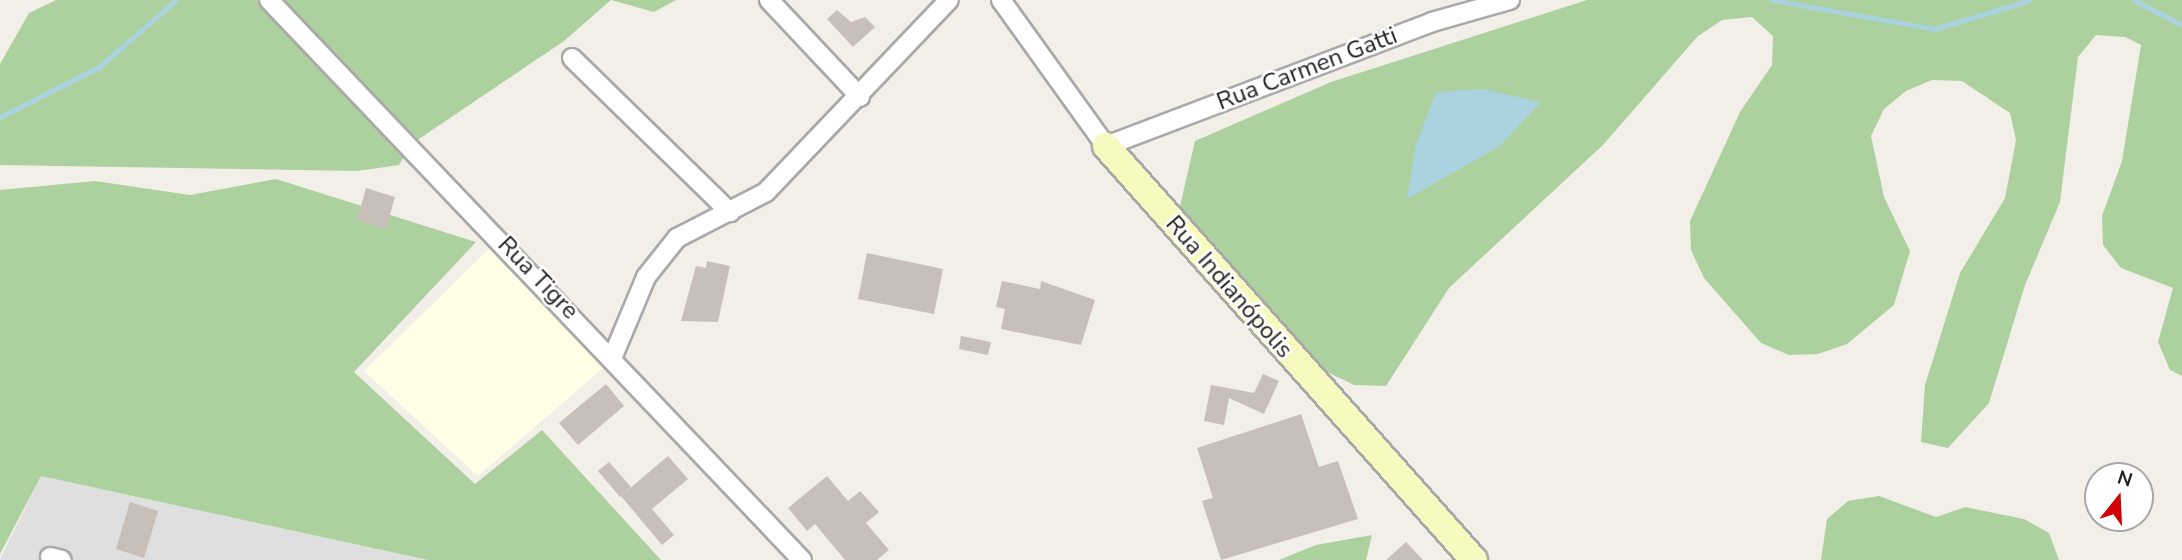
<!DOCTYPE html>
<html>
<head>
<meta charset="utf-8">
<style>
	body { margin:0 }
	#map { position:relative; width:2182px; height:560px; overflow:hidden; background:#f2efe9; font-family:"Nunito Sans",sans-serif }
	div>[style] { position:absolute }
	.residential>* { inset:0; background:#e0dfdf }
	.education>* { inset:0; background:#ffffe5 }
	.forest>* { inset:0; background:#add19e }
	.water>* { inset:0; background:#aad3df }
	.stream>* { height:5px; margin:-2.5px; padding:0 2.5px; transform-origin:2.5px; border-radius:2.5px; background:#aad3df }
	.building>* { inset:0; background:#c7bfb8 }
	.roads { filter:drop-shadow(2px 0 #a9a9a9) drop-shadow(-2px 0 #a9a9a9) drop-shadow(0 2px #a9a9a9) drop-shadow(0 -2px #a9a9a9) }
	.street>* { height:18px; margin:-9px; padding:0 9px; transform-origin:9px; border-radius:9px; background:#fff }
	.secondary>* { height:26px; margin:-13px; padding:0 13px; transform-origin:13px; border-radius:13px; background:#f7fabf }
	span { translate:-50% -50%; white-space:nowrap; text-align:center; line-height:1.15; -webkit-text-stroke:5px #fff; paint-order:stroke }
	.street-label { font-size:24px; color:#222 }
	.north { position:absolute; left:2084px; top:462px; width:70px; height:70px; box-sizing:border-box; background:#fff; border:2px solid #a7a7a7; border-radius:50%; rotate:18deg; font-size:19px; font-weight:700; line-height:28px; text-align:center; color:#222 }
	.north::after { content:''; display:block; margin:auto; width:24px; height:32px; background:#d40000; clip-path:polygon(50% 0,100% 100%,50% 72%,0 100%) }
</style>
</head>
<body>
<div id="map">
	<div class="residential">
		<div style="clip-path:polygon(41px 476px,428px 560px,0 560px)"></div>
	</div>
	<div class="education">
		<div style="clip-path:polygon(489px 249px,608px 364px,478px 476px,364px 371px)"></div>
	</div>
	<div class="forest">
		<div style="clip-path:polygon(56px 0,676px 0,654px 12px,611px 0,564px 41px,413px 143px,399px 165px,357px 171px,0 165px,0 64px,29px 13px)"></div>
		<div style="clip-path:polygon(1587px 0,2182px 0,2182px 376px,2170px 370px,2158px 342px,2173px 288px,2121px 268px,2103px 245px,2102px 216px,2122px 161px,2141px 45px,2125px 37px,2096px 35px,2078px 57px,2060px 202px,2025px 285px,1989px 403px,1948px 448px,1921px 442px,1925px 385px,1960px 273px,2005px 198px,2016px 140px,2010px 113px,1962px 81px,1932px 80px,1906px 91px,1884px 109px,1871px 136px,1884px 197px,1910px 251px,1894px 305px,1847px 344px,1818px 354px,1789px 355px,1761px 343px,1704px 278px,1691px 250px,1690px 221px,1740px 112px,1772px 65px,1773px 36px,1752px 17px,1722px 20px,1697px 37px,1603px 145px,1449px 288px,1386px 386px,1354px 385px,1304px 361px,1210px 258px,1180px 206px,1195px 141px,1331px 82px)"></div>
		<div style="clip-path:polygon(276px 179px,476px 242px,354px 372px,475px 484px,542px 430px,661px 560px,428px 560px,41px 476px,0 554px,0 190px,95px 181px,190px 195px)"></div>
		<div style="clip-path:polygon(1879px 496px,1936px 517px,1965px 507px,2024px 519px,2049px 533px,2059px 560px,1821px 560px,1827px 519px,1848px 501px)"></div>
		<div style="clip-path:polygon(1372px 535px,1366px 560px,1279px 560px,1316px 545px)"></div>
	</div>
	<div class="water">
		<div style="clip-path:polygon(1482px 89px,1541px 102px,1500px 146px,1407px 199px,1416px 145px,1436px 92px)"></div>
	</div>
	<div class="stream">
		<div style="left:1772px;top:0;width:166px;rotate:10.1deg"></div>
		<div style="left:1935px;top:29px;width:99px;rotate:-17deg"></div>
		<div style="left:2134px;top:0;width:54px;rotate:27.5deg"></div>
		<div style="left:0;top:117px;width:111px;rotate:-26.8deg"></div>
		<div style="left:99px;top:67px;width:102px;rotate:-41deg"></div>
	</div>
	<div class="building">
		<div style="clip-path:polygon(837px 10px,851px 22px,865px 17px,875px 27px,853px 47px,827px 19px)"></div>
		<div style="clip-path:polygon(366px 188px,395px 197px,386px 229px,357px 220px)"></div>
		<div style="clip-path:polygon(867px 253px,943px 269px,934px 314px,858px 299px)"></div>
		<div style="clip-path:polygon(707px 261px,730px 266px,718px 322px,681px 321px,696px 266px,706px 268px)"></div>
		<div style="clip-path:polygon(1002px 281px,1040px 289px,1041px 281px,1095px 300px,1081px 345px,1001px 329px,1005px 309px,996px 307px)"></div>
		<div style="clip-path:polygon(961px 336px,991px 342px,988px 355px,959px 349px)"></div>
		<div style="clip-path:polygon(1263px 374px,1279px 381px,1264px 414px,1229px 398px,1224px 425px,1204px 421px,1211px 385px,1254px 393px)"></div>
		<div style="clip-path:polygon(606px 384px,624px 406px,578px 445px,559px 423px)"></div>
		<div style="clip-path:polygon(1301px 414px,1319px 467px,1338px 461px,1358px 519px,1221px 560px,1202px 501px,1213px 498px,1197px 448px)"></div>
		<div style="clip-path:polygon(668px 456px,688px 479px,652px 509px,674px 535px,662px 545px,621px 496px)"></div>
		<div style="clip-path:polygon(609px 462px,631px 487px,620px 497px,598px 471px)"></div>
		<div style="clip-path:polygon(827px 476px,848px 501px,860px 491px,879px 512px,866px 523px,889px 550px,877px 560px,845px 560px,815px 524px,807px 531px,788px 508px)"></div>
		<div style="clip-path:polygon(130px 502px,158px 511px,144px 558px,116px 549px)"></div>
		<div style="clip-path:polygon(1406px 542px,1423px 560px,1386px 560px)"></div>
	</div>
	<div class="roads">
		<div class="street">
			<div style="left:269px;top:0;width:773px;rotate:46.42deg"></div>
			<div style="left:769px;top:0;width:133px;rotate:46.8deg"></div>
			<div style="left:1001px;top:0;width:180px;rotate:54.3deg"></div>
			<div style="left:1106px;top:146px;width:349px;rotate:-20.8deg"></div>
			<div style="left:1432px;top:22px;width:81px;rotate:-15.8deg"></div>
			<div style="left:572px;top:58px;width:221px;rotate:44.3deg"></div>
			<div style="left:613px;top:356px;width:86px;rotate:-67.3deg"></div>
			<div style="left:646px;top:277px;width:50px;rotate:-51.5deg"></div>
			<div style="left:677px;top:238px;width:100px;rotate:-27.3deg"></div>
			<div style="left:766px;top:192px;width:265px;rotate:-46.4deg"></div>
			<div style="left:50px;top:557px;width:12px;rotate:14deg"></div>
		</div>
		<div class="secondary">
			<div style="left:1106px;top:146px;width:554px;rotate:48.37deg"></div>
		</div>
	</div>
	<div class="street-label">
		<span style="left:1307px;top:69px;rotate:-21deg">Rua Carmen Gatti</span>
		<span style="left:538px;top:278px;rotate:46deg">Rua Tigre</span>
		<span style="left:1229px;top:287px;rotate:49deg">Rua Indianópolis</span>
	</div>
	<div class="north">N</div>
</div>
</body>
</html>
